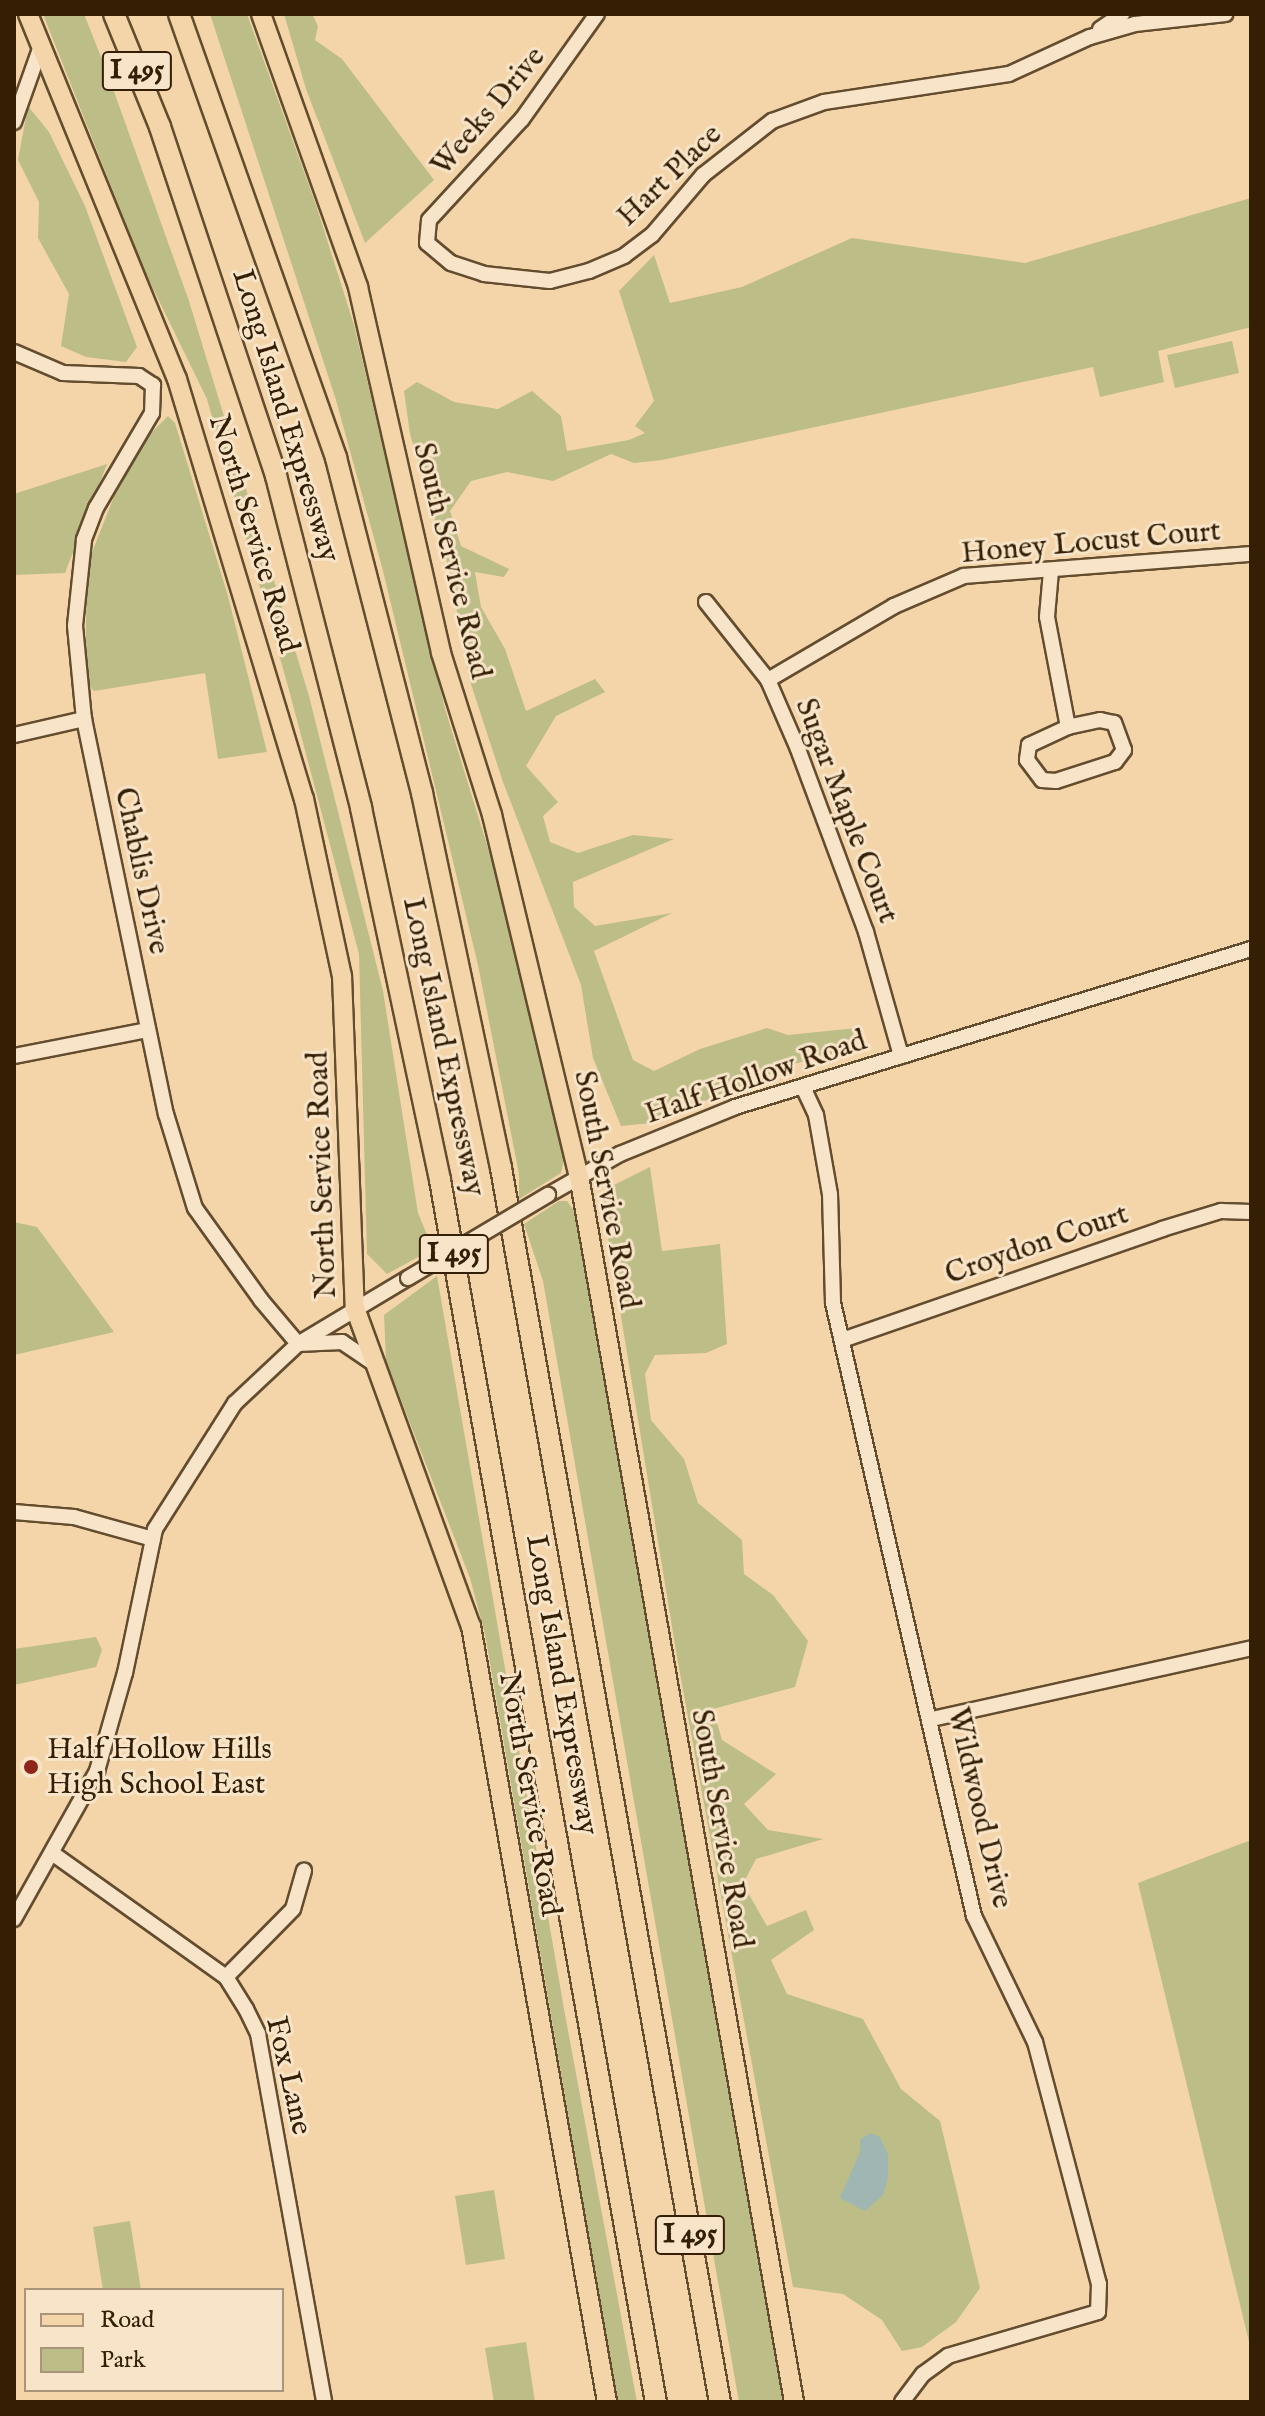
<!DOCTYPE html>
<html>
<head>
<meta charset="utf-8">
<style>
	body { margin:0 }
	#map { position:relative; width:1265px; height:2416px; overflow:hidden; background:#f4d5aa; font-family:"IM FELL English",serif }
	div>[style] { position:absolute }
	.green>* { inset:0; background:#bcbd87 }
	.water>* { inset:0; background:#9fb6b2 }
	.roads { filter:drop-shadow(2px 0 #644c2e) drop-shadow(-2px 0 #644c2e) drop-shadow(0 2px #644c2e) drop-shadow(0 -2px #644c2e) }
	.minor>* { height:14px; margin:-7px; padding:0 7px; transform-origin:7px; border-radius:7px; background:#f8e4c8 }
	.major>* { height:18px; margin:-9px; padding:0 9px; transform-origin:9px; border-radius:9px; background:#f4d5aa }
	.highway>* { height:20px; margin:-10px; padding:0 10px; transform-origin:10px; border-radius:10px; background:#f4d5aa }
	.bridges { filter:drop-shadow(2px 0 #644c2e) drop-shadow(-2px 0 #644c2e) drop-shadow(0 2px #644c2e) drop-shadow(0 -2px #644c2e) }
	.minor-bridge>* { height:14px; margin:-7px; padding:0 7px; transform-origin:7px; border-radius:7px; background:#f8e4c8 }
	.dots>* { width:22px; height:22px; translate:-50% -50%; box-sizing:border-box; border:4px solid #f8e4c8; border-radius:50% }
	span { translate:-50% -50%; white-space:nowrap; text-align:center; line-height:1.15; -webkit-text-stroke:6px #f8e4c8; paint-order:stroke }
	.shield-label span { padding:2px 6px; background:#f8e4c8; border:2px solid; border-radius:6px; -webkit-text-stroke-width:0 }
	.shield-label { font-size:28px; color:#341f04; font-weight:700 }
	.street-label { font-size:30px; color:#341f04 }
	.poi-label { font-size:30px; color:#341f04 }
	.left { translate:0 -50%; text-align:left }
	.frame { position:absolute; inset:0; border:16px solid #341f04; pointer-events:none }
	.legend { position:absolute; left:24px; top:2288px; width:260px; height:104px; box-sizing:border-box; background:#f8e4c8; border:2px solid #aa957a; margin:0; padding:10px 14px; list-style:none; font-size:24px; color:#341f04 }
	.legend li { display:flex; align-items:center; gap:16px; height:40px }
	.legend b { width:40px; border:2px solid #aa957a }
</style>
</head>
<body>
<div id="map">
	<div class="green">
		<div style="clip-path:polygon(43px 14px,84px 14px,107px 72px,189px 301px,309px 696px,383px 991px,418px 1213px,433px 1249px,387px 1274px,367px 1254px,359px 954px,289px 690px,207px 399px,145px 272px)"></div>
		<div style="clip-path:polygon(210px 14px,247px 14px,316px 205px,354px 325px,445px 709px,524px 965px,564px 1159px,561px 1173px,519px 1199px,519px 1174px,478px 965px,383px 571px,336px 400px)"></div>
		<div style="clip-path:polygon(284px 14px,312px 14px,318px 26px,315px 40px,342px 59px,434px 180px,365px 243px,306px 89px)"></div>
		<div style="clip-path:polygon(28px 106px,49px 132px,85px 206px,137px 347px,126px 362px,86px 357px,61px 346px,69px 294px,38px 238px,39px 202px,18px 160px)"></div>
		<div style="clip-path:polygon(1251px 198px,1251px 327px,1158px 351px,1164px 382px,1100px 397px,1093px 367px,662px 460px,634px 463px,611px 454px,553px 481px,507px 472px,471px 481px,450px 511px,461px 546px,509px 569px,504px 577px,475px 572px,481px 607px,505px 649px,526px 711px,595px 679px,605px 692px,556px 716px,526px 766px,558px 802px,543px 816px,550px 842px,578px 853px,633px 835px,674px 839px,573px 882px,574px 907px,595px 926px,672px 913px,594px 951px,633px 1060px,654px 1071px,700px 1049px,767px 1028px,788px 1035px,857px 1028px,843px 1051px,794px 1064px,651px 1123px,621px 1126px,593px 1058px,581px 985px,503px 782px,469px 678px,450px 573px,410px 434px,404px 391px,417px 382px,454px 402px,498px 409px,532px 391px,561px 416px,567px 451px,629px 440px,645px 433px,635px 426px,654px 401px,619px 291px,654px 255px,670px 303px,742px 287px,852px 238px,1025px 263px)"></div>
		<div style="clip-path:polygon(1232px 341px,1239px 373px,1175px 388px,1167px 355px)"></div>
		<div style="clip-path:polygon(168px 416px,175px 423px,228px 596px,267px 752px,218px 759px,205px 673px,94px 691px,85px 682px,87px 565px,115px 494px,151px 433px)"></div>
		<div style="clip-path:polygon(107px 464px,65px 573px,14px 575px,14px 494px)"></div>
		<div style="clip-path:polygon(650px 1167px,662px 1251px,720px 1244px,727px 1344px,706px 1353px,655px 1355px,645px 1374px,651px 1420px,684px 1459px,698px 1503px,742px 1540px,744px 1574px,773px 1595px,808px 1641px,795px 1687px,713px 1709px,722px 1740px,776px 1774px,744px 1804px,768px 1830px,823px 1839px,756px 1859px,743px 1884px,767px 1926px,806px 1910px,814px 1930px,771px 1960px,787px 1994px,863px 2019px,901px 2089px,940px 2121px,980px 2288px,956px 2322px,922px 2347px,902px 2351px,882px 2320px,843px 2294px,793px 2287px,677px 1657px,603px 1207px,604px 1190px)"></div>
		<div style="clip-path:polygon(559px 1201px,567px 1201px,574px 1211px,783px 2402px,739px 2402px,543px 1281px,524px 1224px)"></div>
		<div style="clip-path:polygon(14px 1222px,37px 1227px,114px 1332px,14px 1355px)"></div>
		<div style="clip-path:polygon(437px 1276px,564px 2009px,637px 2402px,618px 2402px,485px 1634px,470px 1578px,386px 1361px,384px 1315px)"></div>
		<div style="clip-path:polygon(96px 1637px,102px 1650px,96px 1667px,14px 1685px,14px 1649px)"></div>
		<div style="clip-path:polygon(1251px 1840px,1251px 2350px,1138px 1883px)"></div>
		<div style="clip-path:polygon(494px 2190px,505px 2259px,466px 2265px,455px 2196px)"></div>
		<div style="clip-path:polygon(130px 2221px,141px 2290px,103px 2290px,93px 2227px)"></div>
		<div style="clip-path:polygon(526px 2342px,535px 2402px,494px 2402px,485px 2348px)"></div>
	</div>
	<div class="water">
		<div style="clip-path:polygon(870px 2133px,880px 2137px,888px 2155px,888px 2178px,883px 2195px,865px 2211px,840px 2198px,860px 2152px,860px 2140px)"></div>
	</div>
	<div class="roads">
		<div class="minor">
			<div style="left:597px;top:14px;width:129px;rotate:125.5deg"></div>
			<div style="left:522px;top:119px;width:137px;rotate:132.6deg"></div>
			<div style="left:429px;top:220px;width:23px;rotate:95deg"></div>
			<div style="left:427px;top:243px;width:31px;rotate:40deg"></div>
			<div style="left:451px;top:263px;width:35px;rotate:18deg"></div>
			<div style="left:484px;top:274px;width:66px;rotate:6.1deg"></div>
			<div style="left:550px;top:281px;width:40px;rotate:-14.4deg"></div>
			<div style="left:589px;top:271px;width:38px;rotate:-23deg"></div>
			<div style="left:624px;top:256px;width:35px;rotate:-37deg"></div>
			<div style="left:652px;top:235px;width:79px;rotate:-49.6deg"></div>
			<div style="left:703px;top:175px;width:88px;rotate:-38deg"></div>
			<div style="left:772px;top:121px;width:55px;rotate:-20.1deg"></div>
			<div style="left:824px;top:102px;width:187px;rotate:-8.6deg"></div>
			<div style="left:1009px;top:74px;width:89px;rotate:-24.6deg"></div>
			<div style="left:1090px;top:37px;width:47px;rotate:-16.1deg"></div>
			<div style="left:1135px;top:24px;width:91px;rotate:-6.3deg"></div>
			<div style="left:1100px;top:29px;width:27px;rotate:-34deg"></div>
			<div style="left:14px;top:122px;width:81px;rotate:-70.4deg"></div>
			<div style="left:14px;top:352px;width:53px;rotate:23.2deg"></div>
			<div style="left:63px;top:373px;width:76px;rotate:2.3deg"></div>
			<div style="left:139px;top:376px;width:17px;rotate:33deg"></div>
			<div style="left:153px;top:385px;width:28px;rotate:92deg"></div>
			<div style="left:152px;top:413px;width:110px;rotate:120.5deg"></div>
			<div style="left:96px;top:508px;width:34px;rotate:111deg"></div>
			<div style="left:84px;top:540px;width:86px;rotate:96deg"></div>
			<div style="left:75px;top:626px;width:93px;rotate:84.5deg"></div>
			<div style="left:84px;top:719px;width:403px;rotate:78.3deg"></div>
			<div style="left:166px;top:1114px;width:98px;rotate:72.9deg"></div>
			<div style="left:195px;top:1208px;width:113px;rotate:54.3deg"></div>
			<div style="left:261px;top:1300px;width:57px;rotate:49.9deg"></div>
			<div style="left:298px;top:1344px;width:44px;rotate:-2.6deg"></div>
			<div style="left:342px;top:1342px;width:41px;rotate:34.1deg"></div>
			<div style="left:1051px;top:571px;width:46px;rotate:95deg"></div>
			<div style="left:1047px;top:617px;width:112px;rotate:79.2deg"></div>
			<div style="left:1068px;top:727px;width:43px;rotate:155.2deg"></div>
			<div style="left:1029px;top:745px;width:15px;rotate:98deg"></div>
			<div style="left:1027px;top:760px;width:25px;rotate:53deg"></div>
			<div style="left:1042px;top:780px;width:14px;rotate:4deg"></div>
			<div style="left:1056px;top:781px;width:62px;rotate:-17.9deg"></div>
			<div style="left:1115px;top:762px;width:15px;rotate:-53deg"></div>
			<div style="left:1124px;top:750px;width:29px;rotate:-110deg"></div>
			<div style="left:1114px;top:723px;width:14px;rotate:-168deg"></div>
			<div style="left:1100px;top:720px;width:33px;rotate:168deg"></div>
			<div style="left:706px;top:602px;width:100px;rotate:51.5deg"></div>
			<div style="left:768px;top:680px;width:75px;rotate:66.5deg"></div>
			<div style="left:798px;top:749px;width:195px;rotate:69.6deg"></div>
			<div style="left:866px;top:932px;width:129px;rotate:74.2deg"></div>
			<div style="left:768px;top:680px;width:146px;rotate:-30.4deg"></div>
			<div style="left:894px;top:606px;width:76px;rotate:-23.2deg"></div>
			<div style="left:964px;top:576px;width:288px;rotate:-4.4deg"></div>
			<div style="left:14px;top:735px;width:72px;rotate:-12.9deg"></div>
			<div style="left:14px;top:1056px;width:136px;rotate:-11deg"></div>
			<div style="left:803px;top:1087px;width:31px;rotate:65deg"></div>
			<div style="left:816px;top:1115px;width:80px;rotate:80deg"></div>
			<div style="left:830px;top:1194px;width:109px;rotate:88.4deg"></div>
			<div style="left:833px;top:1303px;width:629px;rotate:77.05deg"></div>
			<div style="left:974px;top:1916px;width:140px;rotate:64.2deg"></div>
			<div style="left:1035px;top:2042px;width:250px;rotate:75.2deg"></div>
			<div style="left:1099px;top:2284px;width:28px;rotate:92deg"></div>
			<div style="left:1098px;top:2312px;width:156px;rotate:163.7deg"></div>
			<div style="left:948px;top:2356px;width:31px;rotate:144deg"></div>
			<div style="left:923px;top:2374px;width:35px;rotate:127deg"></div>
			<div style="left:548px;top:1195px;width:83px;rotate:-29.7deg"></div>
			<div style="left:620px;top:1154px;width:124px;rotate:-22.2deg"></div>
			<div style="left:735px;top:1107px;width:540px;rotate:-17.02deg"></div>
			<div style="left:842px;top:1340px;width:339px;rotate:-19.1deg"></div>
			<div style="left:1162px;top:1229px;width:62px;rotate:-17deg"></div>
			<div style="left:1221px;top:1211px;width:30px;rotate:2deg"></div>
			<div style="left:14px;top:1512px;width:60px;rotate:4.8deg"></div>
			<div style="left:74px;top:1517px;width:82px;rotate:15.6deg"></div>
			<div style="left:932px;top:1719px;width:327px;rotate:-12.5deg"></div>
			<div style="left:52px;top:1853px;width:214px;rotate:35.5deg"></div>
			<div style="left:226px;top:1977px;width:38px;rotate:58deg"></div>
			<div style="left:246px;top:2009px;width:28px;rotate:64deg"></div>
			<div style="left:258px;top:2034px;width:374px;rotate:79.8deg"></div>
			<div style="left:14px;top:1919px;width:170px;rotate:-60.7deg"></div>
			<div style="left:97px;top:1771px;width:102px;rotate:-74.1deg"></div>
			<div style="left:125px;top:1673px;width:147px;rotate:-78.2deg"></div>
			<div style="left:155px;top:1529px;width:149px;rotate:-57.6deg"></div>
			<div style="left:235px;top:1403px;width:86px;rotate:-43.1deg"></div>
			<div style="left:298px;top:1344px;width:128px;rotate:-31deg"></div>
			<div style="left:226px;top:1977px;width:95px;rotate:-45.4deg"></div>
			<div style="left:293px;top:1909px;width:40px;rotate:-74deg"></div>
		</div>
		<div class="major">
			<div style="left:28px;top:14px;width:394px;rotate:67.8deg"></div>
			<div style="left:177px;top:379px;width:439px;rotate:73.2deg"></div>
			<div style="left:304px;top:799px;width:181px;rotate:77.9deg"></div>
			<div style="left:342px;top:976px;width:332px;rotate:87.8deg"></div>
			<div style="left:355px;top:1308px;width:338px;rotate:70deg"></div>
			<div style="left:471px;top:1626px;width:788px;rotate:80.06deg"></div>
			<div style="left:261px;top:14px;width:290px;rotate:70.4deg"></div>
			<div style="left:358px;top:287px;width:375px;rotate:77.2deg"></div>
			<div style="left:441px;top:653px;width:170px;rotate:72.5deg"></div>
			<div style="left:492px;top:815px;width:371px;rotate:76.5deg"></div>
			<div style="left:579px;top:1176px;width:1245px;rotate:80.05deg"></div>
		</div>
		<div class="highway">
			<div style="left:114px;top:14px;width:122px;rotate:67.8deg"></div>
			<div style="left:160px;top:127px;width:368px;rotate:71.6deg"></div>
			<div style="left:276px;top:476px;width:343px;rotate:75.6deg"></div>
			<div style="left:361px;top:808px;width:380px;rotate:78deg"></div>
			<div style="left:440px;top:1180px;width:1241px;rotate:79.98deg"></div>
			<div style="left:179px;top:14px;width:471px;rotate:70.5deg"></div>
			<div style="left:336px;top:458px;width:346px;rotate:75.6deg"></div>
			<div style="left:422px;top:793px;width:383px;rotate:78.1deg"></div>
			<div style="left:501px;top:1168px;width:1253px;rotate:79.94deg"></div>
		</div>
	</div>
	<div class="bridges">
		<div class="minor-bridge">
			<div style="left:408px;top:1278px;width:163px;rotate:-30.7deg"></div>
		</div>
	</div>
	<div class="dots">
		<div style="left:31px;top:1767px;background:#8f2418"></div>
	</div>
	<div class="shield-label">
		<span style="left:137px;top:71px">I 495</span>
		<span style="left:454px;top:1254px">I 495</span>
		<span style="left:690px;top:2235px">I 495</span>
	</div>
	<div class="street-label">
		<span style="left:489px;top:112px;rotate:-50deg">Weeks Drive</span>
		<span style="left:670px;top:176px;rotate:-44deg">Hart Place</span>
		<span style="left:285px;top:416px;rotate:73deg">Long Island Expressway</span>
		<span style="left:253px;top:534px;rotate:73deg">North Service Road</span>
		<span style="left:1091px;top:543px;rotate:-5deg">Honey Locust Court</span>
		<span style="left:451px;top:561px;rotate:76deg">South Service Road</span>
		<span style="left:846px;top:811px;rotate:69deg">Sugar Maple Court</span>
		<span style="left:141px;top:871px;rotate:78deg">Chablis Drive</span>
		<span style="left:443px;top:1047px;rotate:78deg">Long Island Expressway</span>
		<span style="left:756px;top:1078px;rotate:-19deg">Half Hollow Road</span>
		<span style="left:323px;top:1175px;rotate:-92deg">North Service Road</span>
		<span style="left:606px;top:1190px;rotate:79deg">South Service Road</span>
		<span style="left:1037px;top:1245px;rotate:-19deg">Croydon Court</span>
		<span style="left:561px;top:1685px;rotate:80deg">Long Island Expressway</span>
		<span style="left:529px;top:1794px;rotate:80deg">North Service Road</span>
		<span style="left:979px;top:1808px;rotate:77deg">Wildwood Drive</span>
		<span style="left:721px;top:1829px;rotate:80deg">South Service Road</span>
		<span style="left:288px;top:2076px;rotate:77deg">Fox Lane</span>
	</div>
	<div class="poi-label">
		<span class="left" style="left:47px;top:1767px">Half Hollow Hills<br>High School East</span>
	</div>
	<div class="frame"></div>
	<ul class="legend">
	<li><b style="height:10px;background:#f4d5aa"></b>Road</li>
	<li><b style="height:22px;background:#bcbd87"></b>Park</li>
	</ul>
</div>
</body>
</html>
